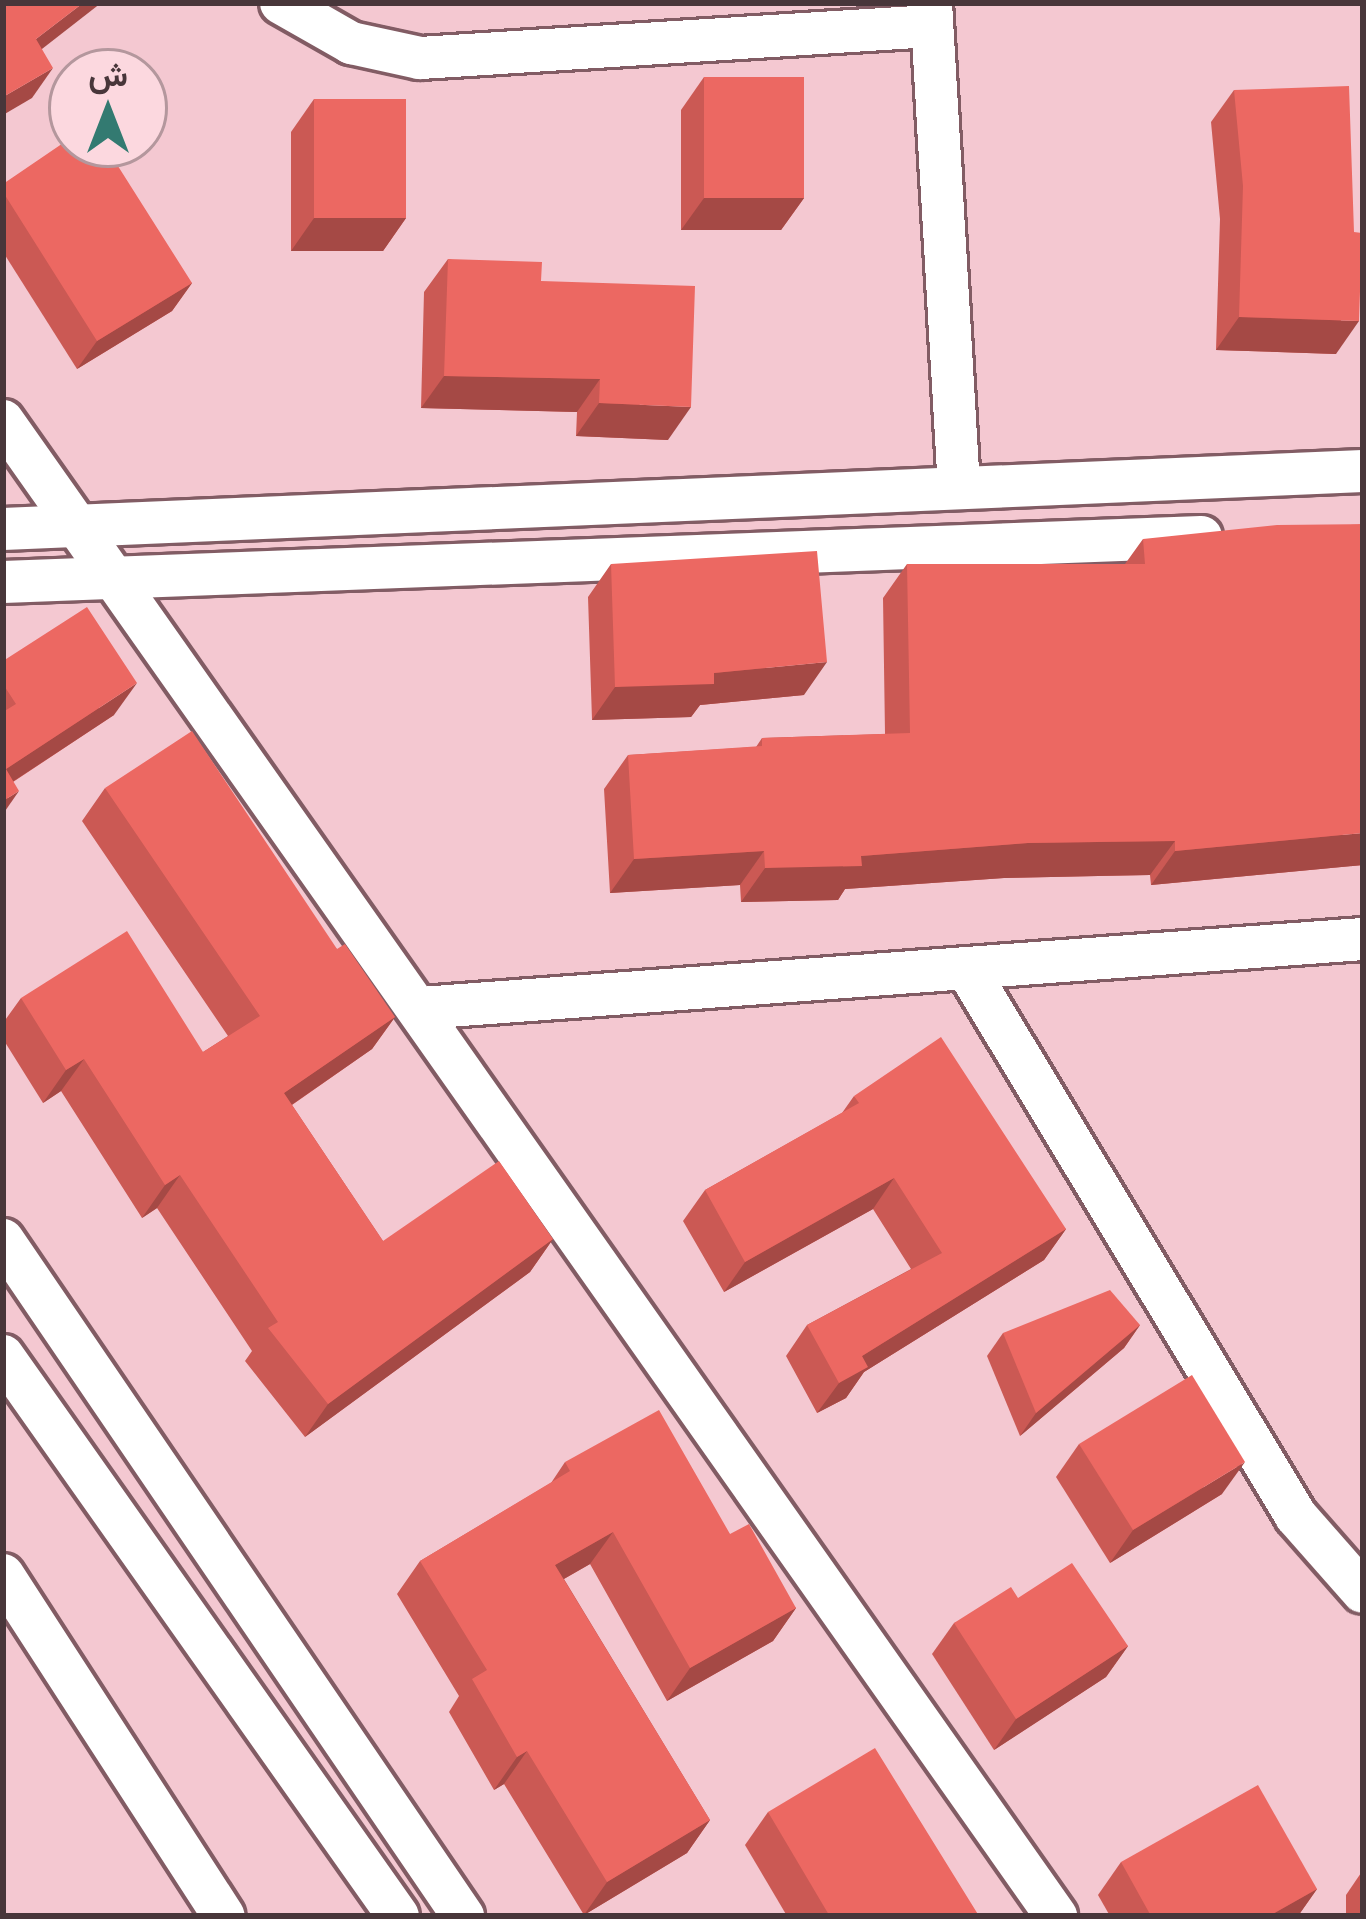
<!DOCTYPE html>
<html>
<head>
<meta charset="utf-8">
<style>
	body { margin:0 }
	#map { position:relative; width:1366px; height:1919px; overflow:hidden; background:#f4c8d1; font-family:"Space Grotesk",Vazirmatn,sans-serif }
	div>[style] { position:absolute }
	.roads { filter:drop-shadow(3px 0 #825c64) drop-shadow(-3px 0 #825c64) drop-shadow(0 3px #825c64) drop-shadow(0 -3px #825c64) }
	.minor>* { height:42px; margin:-21px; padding:0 21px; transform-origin:21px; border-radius:21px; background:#fff }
	.wall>* { inset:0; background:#cb5954 }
	.shaded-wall>* { inset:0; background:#a54945 }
	.building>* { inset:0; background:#ec6862 }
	span { translate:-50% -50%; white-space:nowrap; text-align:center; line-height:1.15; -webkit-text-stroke:9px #fcd8df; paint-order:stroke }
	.frame { position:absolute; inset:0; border:6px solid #48363a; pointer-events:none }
	.north { position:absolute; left:48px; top:48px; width:120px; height:120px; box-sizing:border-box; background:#fcd8df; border:3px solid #b4979d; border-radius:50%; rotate:0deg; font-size:33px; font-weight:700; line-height:48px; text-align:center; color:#48363a }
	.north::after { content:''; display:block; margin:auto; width:42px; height:54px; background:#337a71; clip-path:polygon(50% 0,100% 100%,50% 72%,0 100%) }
</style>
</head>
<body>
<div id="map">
	<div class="roads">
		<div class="minor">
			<div style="left:281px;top:3px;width:81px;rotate:29.7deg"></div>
			<div style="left:351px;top:43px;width:71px;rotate:12.3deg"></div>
			<div style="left:420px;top:58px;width:513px;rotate:-3.58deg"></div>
			<div style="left:931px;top:3px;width:486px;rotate:86.7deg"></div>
			<div style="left:3px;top:421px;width:1829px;rotate:54.84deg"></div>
			<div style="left:3px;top:529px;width:1361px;rotate:-2.44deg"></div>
			<div style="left:3px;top:582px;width:1199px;rotate:-2.15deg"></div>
			<div style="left:967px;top:969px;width:638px;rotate:58.97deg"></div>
			<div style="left:1296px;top:1516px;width:101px;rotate:48.6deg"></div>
			<div style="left:421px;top:1008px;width:945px;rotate:-4.19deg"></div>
			<div style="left:3px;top:1240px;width:818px;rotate:55.77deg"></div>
			<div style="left:3px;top:1356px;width:685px;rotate:54.8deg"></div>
			<div style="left:3px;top:1575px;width:406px;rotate:57.1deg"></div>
		</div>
	</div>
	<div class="wall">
		<div style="clip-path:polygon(704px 77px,804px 198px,781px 230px,681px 230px,681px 110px)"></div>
		<div style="clip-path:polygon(1234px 90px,1354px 232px,1336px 354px,1216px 350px,1220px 219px,1211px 122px)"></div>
		<div style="clip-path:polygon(314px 99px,406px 218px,383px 251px,291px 251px,291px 132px)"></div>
		<div style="clip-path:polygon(3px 184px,192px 283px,172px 311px,77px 369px,3px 252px)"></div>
		<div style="clip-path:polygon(448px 259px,541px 281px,668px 440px,576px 436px,577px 412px,421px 408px,424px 292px)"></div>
		<div style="clip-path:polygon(1143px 539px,1363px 865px,1151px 885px,1150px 875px,1004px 878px,845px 889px,838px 900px,741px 902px,740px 885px,610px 893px,604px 789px,628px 755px,756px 747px,762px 738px,885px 734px,883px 598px,907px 564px,1125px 564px)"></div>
		<div style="clip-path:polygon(611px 564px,804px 695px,700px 705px,691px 717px,592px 720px,588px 597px)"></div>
		<div style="clip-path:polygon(3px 661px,114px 715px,13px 782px,3px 814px)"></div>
		<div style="clip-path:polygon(105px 788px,337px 949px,395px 1017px,372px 1049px,292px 1105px,383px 1241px,553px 1239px,530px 1272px,305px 1437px,245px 1361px,252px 1351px,157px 1208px,142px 1218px,61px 1091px,43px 1103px,3px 1039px,3px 1023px,21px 998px,203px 1052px,228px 1036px,82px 821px)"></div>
		<div style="clip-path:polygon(854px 1096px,1066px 1229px,1044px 1260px,864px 1372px,846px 1398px,817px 1413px,786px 1356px,807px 1325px,911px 1269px,873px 1209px,724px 1292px,683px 1221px,705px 1190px,842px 1113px)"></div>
		<div style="clip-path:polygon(1140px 1325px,1124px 1348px,1020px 1436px,987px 1356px,1003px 1333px)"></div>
		<div style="clip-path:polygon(1079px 1444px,1222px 1494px,1110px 1563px,1056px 1477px)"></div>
		<div style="clip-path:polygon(565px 1462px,730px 1534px,796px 1608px,773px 1641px,667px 1701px,590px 1564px,564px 1579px,710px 1820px,687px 1853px,584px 1915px,504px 1784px,494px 1790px,449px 1712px,459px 1696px,397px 1594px,420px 1561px,551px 1483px)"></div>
		<div style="clip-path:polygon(1018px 1598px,1128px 1646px,1106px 1677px,994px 1750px,932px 1654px,954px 1623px)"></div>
		<div style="clip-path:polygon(768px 1812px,979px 1916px,787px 1916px,745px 1845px)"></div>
		<div style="clip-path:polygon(1121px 1862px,1317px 1889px,1298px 1916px,1110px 1916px,1098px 1895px)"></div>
		<div style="clip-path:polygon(1363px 1870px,1363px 1916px,1346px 1916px,1346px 1895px)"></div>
	</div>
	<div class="shaded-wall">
		<div style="clip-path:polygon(83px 3px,101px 3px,15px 70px,36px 39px)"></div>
		<div style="clip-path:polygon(53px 68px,32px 98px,3px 115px,3px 97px)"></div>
		<div style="clip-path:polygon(704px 198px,804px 198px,781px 230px,681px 230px)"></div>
		<div style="clip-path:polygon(314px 218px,406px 218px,383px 251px,291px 251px)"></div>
		<div style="clip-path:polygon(192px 283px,172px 311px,77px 369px,97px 341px)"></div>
		<div style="clip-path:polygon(1239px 317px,1359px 321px,1336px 354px,1216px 350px)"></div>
		<div style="clip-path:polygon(444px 376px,600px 379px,577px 412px,421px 408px)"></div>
		<div style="clip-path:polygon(599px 403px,691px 407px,668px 440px,576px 436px)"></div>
		<div style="clip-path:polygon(827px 662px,804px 695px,700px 705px,691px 717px,592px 720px,615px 687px,714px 673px)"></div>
		<div style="clip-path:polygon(137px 683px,114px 715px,3px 788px,6px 769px)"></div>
		<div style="clip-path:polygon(19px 791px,3px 814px,3px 801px)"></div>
		<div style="clip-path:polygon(1363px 833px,1363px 865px,1151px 885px,1175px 851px)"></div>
		<div style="clip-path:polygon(1175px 841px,1150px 875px,1004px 878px,845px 889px,838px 900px,741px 902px,765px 868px,861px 856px,1028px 843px)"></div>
		<div style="clip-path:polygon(764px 851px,740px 885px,610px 893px,634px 859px)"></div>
		<div style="clip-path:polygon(395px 1017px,372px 1049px,261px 1126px,284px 1093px)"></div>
		<div style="clip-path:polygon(84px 1059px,61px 1091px,43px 1103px,66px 1070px)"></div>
		<div style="clip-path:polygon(180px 1175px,157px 1208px,142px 1218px,165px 1185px)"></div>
		<div style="clip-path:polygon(894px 1178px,873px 1209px,724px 1292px,745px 1262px)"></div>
		<div style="clip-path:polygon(1066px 1229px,1044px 1260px,864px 1372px,846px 1398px,817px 1413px,839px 1383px,862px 1356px)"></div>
		<div style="clip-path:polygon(553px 1239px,530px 1272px,305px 1437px,328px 1404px)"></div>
		<div style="clip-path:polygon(1140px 1325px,1124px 1348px,1020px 1436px,1036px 1413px)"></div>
		<div style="clip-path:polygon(1245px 1462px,1222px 1494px,1110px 1563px,1133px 1530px)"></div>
		<div style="clip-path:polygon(613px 1532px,590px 1564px,532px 1597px,555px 1565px)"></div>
		<div style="clip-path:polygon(796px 1608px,773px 1641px,667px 1701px,690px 1668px)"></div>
		<div style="clip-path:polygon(1128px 1646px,1106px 1677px,994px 1750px,1016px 1719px)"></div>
		<div style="clip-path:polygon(527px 1751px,504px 1784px,494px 1790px,517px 1757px)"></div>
		<div style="clip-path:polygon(710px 1820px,687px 1853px,584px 1915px,607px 1882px)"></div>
		<div style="clip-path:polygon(1317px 1889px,1298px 1916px,1269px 1916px)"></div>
	</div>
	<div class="building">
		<div style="clip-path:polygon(3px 3px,83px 3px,36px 39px,53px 68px,3px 97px)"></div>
		<div style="clip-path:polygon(704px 77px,804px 77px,804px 198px,704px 198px)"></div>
		<div style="clip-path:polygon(1349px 86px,1354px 232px,1362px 233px,1359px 321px,1239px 317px,1243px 186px,1234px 90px)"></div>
		<div style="clip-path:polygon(314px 99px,406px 99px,406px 218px,314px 218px)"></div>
		<div style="clip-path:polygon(72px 137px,72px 144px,104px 144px,192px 283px,97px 341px,3px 192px,3px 184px)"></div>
		<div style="clip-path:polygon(448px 259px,542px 262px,541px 281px,695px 286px,691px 407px,599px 403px,600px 379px,444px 376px)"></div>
		<div style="clip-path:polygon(1363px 524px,1363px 833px,1175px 851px,1175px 841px,1028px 843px,861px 856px,862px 866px,765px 868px,764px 851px,634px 859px,628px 755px,762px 746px,762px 738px,910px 733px,907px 564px,1145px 564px,1143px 539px,1277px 525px)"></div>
		<div style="clip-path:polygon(817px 551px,827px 662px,714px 673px,714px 684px,615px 687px,611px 564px)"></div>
		<div style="clip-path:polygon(87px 607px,137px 683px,6px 769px,19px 791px,3px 801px,3px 712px,16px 704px,3px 684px,3px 661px)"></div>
		<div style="clip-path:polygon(192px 731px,337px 949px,345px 944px,395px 1017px,284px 1093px,383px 1241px,499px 1161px,553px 1239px,328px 1404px,268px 1328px,278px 1322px,180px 1175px,165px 1185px,84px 1059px,66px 1070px,21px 998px,127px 931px,203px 1052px,260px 1016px,105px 788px)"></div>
		<div style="clip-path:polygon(941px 1037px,1066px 1229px,862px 1356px,868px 1367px,839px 1383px,807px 1325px,942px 1253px,894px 1178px,745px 1262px,705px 1190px,859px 1103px,854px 1096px)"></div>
		<div style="clip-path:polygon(1110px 1290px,1140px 1325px,1036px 1413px,1003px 1333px)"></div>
		<div style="clip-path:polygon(1192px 1375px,1245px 1462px,1133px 1530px,1079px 1444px)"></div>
		<div style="clip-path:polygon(659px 1410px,730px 1534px,749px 1524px,796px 1608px,690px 1668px,613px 1532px,555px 1565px,710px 1820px,607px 1882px,527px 1751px,517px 1757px,472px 1679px,487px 1670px,420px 1561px,570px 1471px,565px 1462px)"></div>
		<div style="clip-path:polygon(1072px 1563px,1128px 1646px,1016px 1719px,954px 1623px,1011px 1587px,1018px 1598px)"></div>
		<div style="clip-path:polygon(875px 1748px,979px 1916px,827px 1916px,829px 1915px,768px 1812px)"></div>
		<div style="clip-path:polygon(1258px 1785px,1317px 1889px,1269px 1916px,1151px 1916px,1121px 1862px)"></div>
	</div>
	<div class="frame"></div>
	<div class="north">ش</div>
</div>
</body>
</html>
